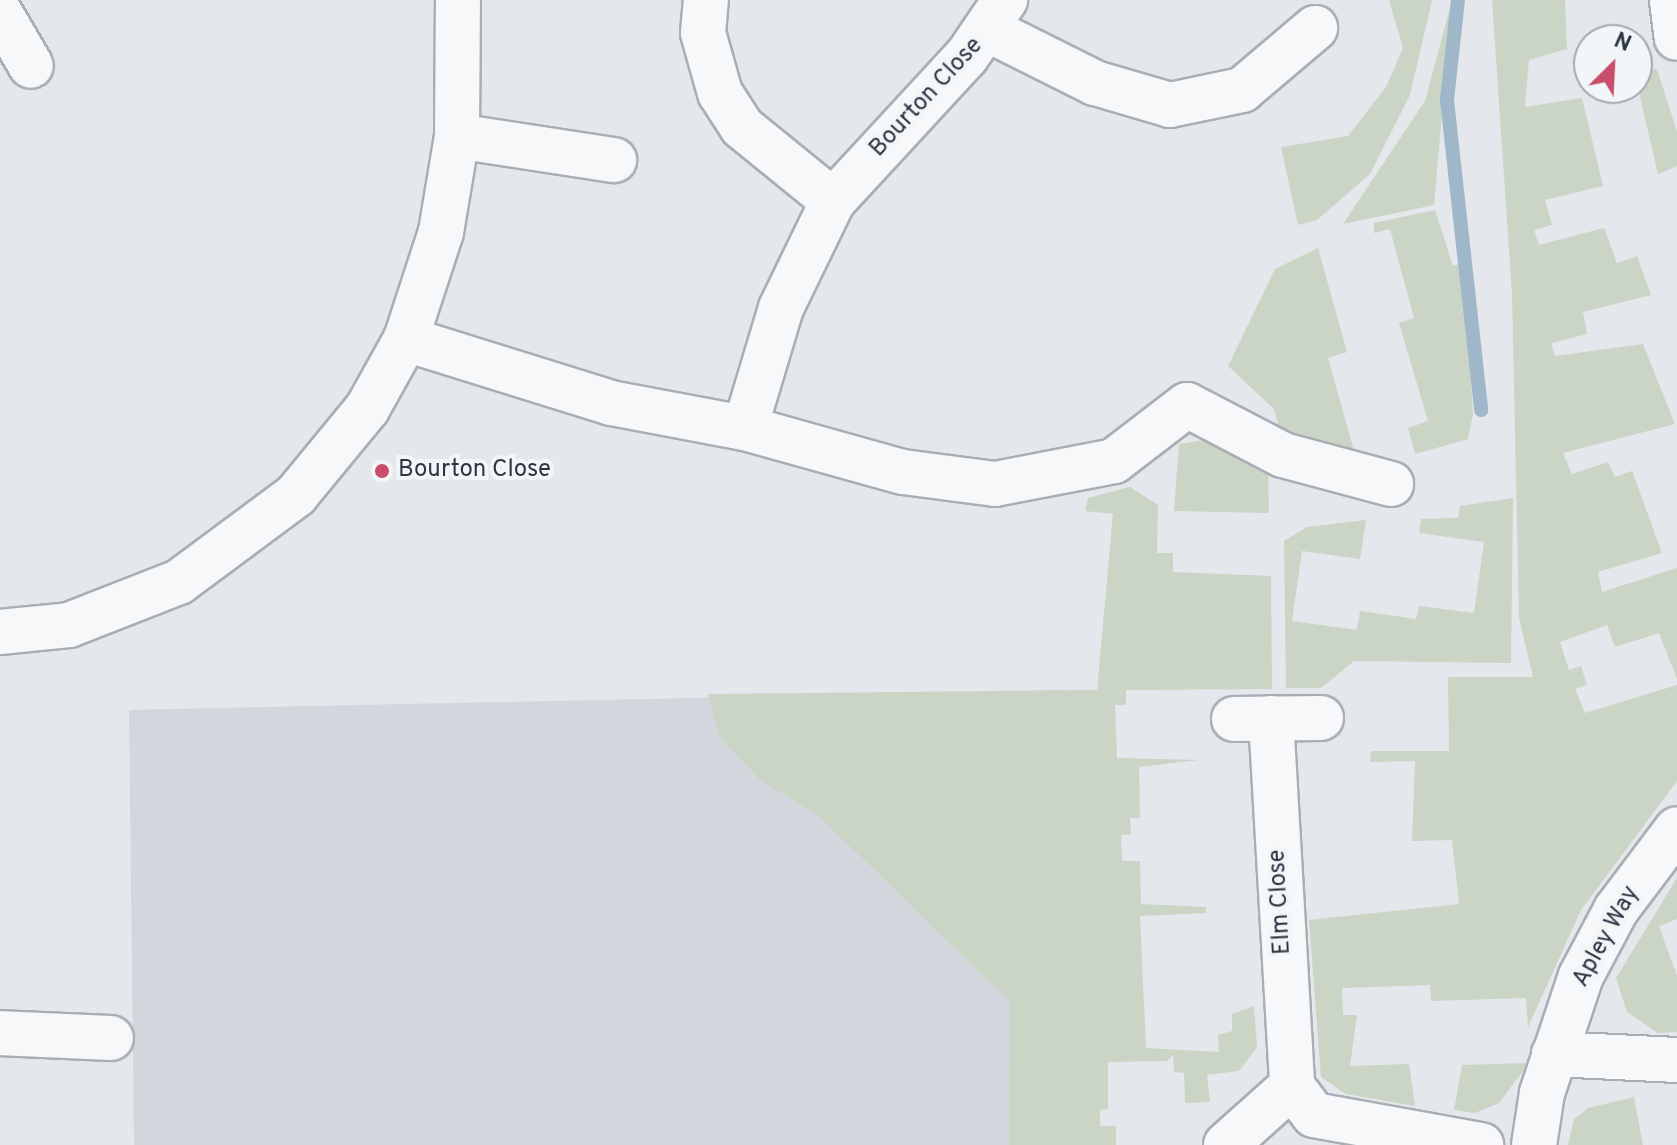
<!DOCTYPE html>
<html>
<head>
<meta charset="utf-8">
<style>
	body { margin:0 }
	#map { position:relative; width:1677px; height:1145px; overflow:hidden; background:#e4e7eb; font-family:Overpass,sans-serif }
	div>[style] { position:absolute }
	.built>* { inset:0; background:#d2d6dd }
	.green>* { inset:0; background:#cad5c5 }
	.stream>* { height:14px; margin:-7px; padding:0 7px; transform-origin:7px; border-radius:7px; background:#a0b7c9 }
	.roads { filter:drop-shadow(2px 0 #a9aeb5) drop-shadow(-2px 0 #a9aeb5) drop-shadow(0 2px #a9aeb5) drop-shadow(0 -2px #a9aeb5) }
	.street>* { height:44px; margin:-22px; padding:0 22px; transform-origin:22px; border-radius:22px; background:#f6f8f9 }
	.dots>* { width:22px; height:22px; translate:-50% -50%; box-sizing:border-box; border:4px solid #f3f6f8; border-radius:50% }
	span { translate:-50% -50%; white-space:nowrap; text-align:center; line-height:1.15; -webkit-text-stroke:8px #f3f6f8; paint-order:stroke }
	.street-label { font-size:24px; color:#2c3643 }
	.poi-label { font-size:24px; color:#2c3643 }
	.left { translate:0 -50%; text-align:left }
	.north { position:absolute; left:1573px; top:24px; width:80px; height:80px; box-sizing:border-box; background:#f3f6f8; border:2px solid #a3a9b0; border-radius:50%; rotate:24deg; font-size:22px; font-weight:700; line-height:32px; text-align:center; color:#2c3643 }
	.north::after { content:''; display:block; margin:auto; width:28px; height:36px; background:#ca4e6b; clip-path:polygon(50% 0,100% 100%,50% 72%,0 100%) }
</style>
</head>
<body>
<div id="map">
	<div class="built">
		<div style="clip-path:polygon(1062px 690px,1069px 1145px,134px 1145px,129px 710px)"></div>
	</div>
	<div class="green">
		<div style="clip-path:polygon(1389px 0,1432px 0,1410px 95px,1370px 174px,1317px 220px,1298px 225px,1281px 147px,1348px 136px,1386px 87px,1403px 48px)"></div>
		<div style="clip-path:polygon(1452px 0,1434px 205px,1343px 224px,1425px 101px)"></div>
		<div style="clip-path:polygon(1492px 0,1565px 0,1567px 49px,1529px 60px,1525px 107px,1582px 98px,1603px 186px,1545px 200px,1552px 225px,1534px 230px,1539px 245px,1604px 228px,1617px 263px,1637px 256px,1651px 295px,1583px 312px,1587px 334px,1551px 343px,1555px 356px,1643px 344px,1675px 424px,1563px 453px,1572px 474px,1608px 462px,1615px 477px,1632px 471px,1662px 553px,1598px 572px,1602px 592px,1677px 568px,1677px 679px,1659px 633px,1615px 647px,1607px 625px,1560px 642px,1569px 670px,1581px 666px,1587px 685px,1575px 689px,1585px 713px,1677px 685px,1677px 781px,1581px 910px,1528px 1027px,1526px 998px,1431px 1001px,1430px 985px,1342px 988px,1343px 1015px,1357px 1015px,1350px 1066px,1409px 1064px,1415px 1106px,1346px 1094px,1321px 1077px,1309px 920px,1459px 904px,1452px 840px,1412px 841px,1415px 761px,1370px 762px,1371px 751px,1449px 751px,1448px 677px,1533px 677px,1519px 618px,1512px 294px)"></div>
		<div style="clip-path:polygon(1657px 69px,1677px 132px,1677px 166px,1658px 174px,1637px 84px,1637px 72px)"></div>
		<div style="clip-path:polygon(1435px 210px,1453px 266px,1465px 263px,1473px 414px,1468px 439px,1415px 454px,1408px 428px,1428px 421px,1399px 323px,1414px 318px,1390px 229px,1374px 233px,1374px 223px)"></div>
		<div style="clip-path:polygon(1318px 248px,1347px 352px,1328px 358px,1358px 465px,1280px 431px,1274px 409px,1228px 366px,1275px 269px)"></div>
		<div style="clip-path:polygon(1211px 439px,1234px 457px,1268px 463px,1269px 513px,1174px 511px,1179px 444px)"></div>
		<div style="clip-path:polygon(1130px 487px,1158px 505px,1157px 553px,1173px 553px,1173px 572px,1271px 576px,1272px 689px,1126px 690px,1126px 705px,1115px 705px,1117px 758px,1199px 760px,1139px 767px,1140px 818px,1130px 818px,1131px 834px,1121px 835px,1122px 861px,1140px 861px,1141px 904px,1206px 907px,1206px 913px,1140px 916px,1146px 1048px,1219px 1052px,1218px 1035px,1232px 1031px,1232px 1014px,1254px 1006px,1257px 1047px,1239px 1071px,1207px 1075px,1210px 1102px,1185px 1103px,1184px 1073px,1174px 1072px,1173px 1055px,1167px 1061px,1108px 1062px,1108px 1109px,1100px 1110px,1100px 1126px,1116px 1126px,1116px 1145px,1009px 1145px,1010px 1002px,818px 815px,761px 781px,719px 736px,708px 694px,1097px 690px,1113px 514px,1085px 511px,1088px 498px)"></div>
		<div style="clip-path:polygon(1513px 498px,1511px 663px,1354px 661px,1321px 688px,1286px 688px,1284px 541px,1307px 527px,1366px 520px,1360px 559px,1302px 551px,1292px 621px,1357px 630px,1360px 611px,1416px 619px,1419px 606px,1474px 613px,1484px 542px,1419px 533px,1421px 519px,1458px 518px,1460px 506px)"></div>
		<div style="clip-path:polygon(1677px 878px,1677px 919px,1659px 926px,1677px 976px,1677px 1032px,1658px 1033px,1627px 1012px,1616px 978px)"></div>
		<div style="clip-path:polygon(1529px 1063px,1499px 1103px,1475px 1113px,1454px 1110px,1462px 1065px)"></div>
		<div style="clip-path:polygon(1634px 1097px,1643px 1145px,1568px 1145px,1574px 1119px,1588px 1108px)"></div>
	</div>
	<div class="stream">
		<div style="left:1458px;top:0;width:101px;rotate:96.3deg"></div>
		<div style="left:1447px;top:100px;width:312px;rotate:83.7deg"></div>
	</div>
	<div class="roads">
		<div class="street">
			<div style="left:1672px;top:0;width:38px;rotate:83deg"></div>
			<div style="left:0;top:13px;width:61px;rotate:59.7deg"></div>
			<div style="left:989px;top:30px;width:119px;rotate:26.6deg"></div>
			<div style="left:1095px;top:83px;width:78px;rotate:16.3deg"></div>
			<div style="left:1170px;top:105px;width:74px;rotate:-11.8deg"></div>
			<div style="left:1242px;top:90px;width:96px;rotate:-40.3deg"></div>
			<div style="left:457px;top:136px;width:159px;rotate:8.7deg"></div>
			<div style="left:833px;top:201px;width:197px;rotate:-47.3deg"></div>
			<div style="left:967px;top:56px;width:68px;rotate:-55.8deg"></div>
			<div style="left:406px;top:339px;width:215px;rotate:17.3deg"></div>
			<div style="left:611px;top:403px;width:136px;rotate:10.6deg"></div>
			<div style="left:745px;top:428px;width:125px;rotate:-73.3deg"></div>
			<div style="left:781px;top:308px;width:119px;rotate:-64.1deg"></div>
			<div style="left:833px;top:201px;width:117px;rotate:-140.9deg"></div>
			<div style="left:742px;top:127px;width:40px;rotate:-122.9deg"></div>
			<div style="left:720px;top:93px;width:62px;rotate:-105.8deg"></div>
			<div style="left:703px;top:33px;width:33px;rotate:-85deg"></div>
			<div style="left:745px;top:428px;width:164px;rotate:15.6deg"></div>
			<div style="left:903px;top:472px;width:93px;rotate:7.4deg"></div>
			<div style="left:995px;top:484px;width:121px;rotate:-10.9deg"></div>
			<div style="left:1114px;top:461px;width:92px;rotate:-37.5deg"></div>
			<div style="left:1187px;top:405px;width:108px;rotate:27.5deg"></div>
			<div style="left:1283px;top:455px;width:112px;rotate:15deg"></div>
			<div style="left:0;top:632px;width:69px;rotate:-5.8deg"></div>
			<div style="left:69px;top:625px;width:118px;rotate:-21.4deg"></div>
			<div style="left:179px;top:582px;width:146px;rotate:-36.6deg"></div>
			<div style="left:296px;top:495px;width:112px;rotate:-50.5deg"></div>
			<div style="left:367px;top:409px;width:80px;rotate:-60.9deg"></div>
			<div style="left:406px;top:339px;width:113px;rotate:-71.9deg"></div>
			<div style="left:441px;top:232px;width:97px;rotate:-80.5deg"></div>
			<div style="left:457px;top:136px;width:136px;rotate:-89.6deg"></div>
			<div style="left:1271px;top:718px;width:369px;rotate:86.7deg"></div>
			<div style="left:1292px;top:1086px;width:36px;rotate:53deg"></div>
			<div style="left:1314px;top:1115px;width:170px;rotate:10.2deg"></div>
			<div style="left:1234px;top:719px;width:87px;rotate:-0.7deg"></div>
			<div style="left:0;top:1033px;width:111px;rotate:2.6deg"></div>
			<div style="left:1554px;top:1054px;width:123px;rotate:2.8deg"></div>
			<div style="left:1226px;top:1145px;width:89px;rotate:-41.8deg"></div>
			<div style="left:1534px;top:1145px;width:53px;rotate:-81.3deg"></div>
			<div style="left:1542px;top:1093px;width:123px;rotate:-71.6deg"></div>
			<div style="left:1581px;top:976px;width:75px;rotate:-62.1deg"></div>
			<div style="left:1616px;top:910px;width:101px;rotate:-53deg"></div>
		</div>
	</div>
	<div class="dots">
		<div style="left:382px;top:471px;background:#ca4e6b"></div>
	</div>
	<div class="street-label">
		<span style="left:927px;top:98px;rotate:-47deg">Bourton Close</span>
		<span style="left:1281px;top:902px;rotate:-93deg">Elm Close</span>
		<span style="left:1607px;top:937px;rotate:-61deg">Apley Way</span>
	</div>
	<div class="poi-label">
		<span class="left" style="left:398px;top:471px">Bourton Close</span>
	</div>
	<div class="north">N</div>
</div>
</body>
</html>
